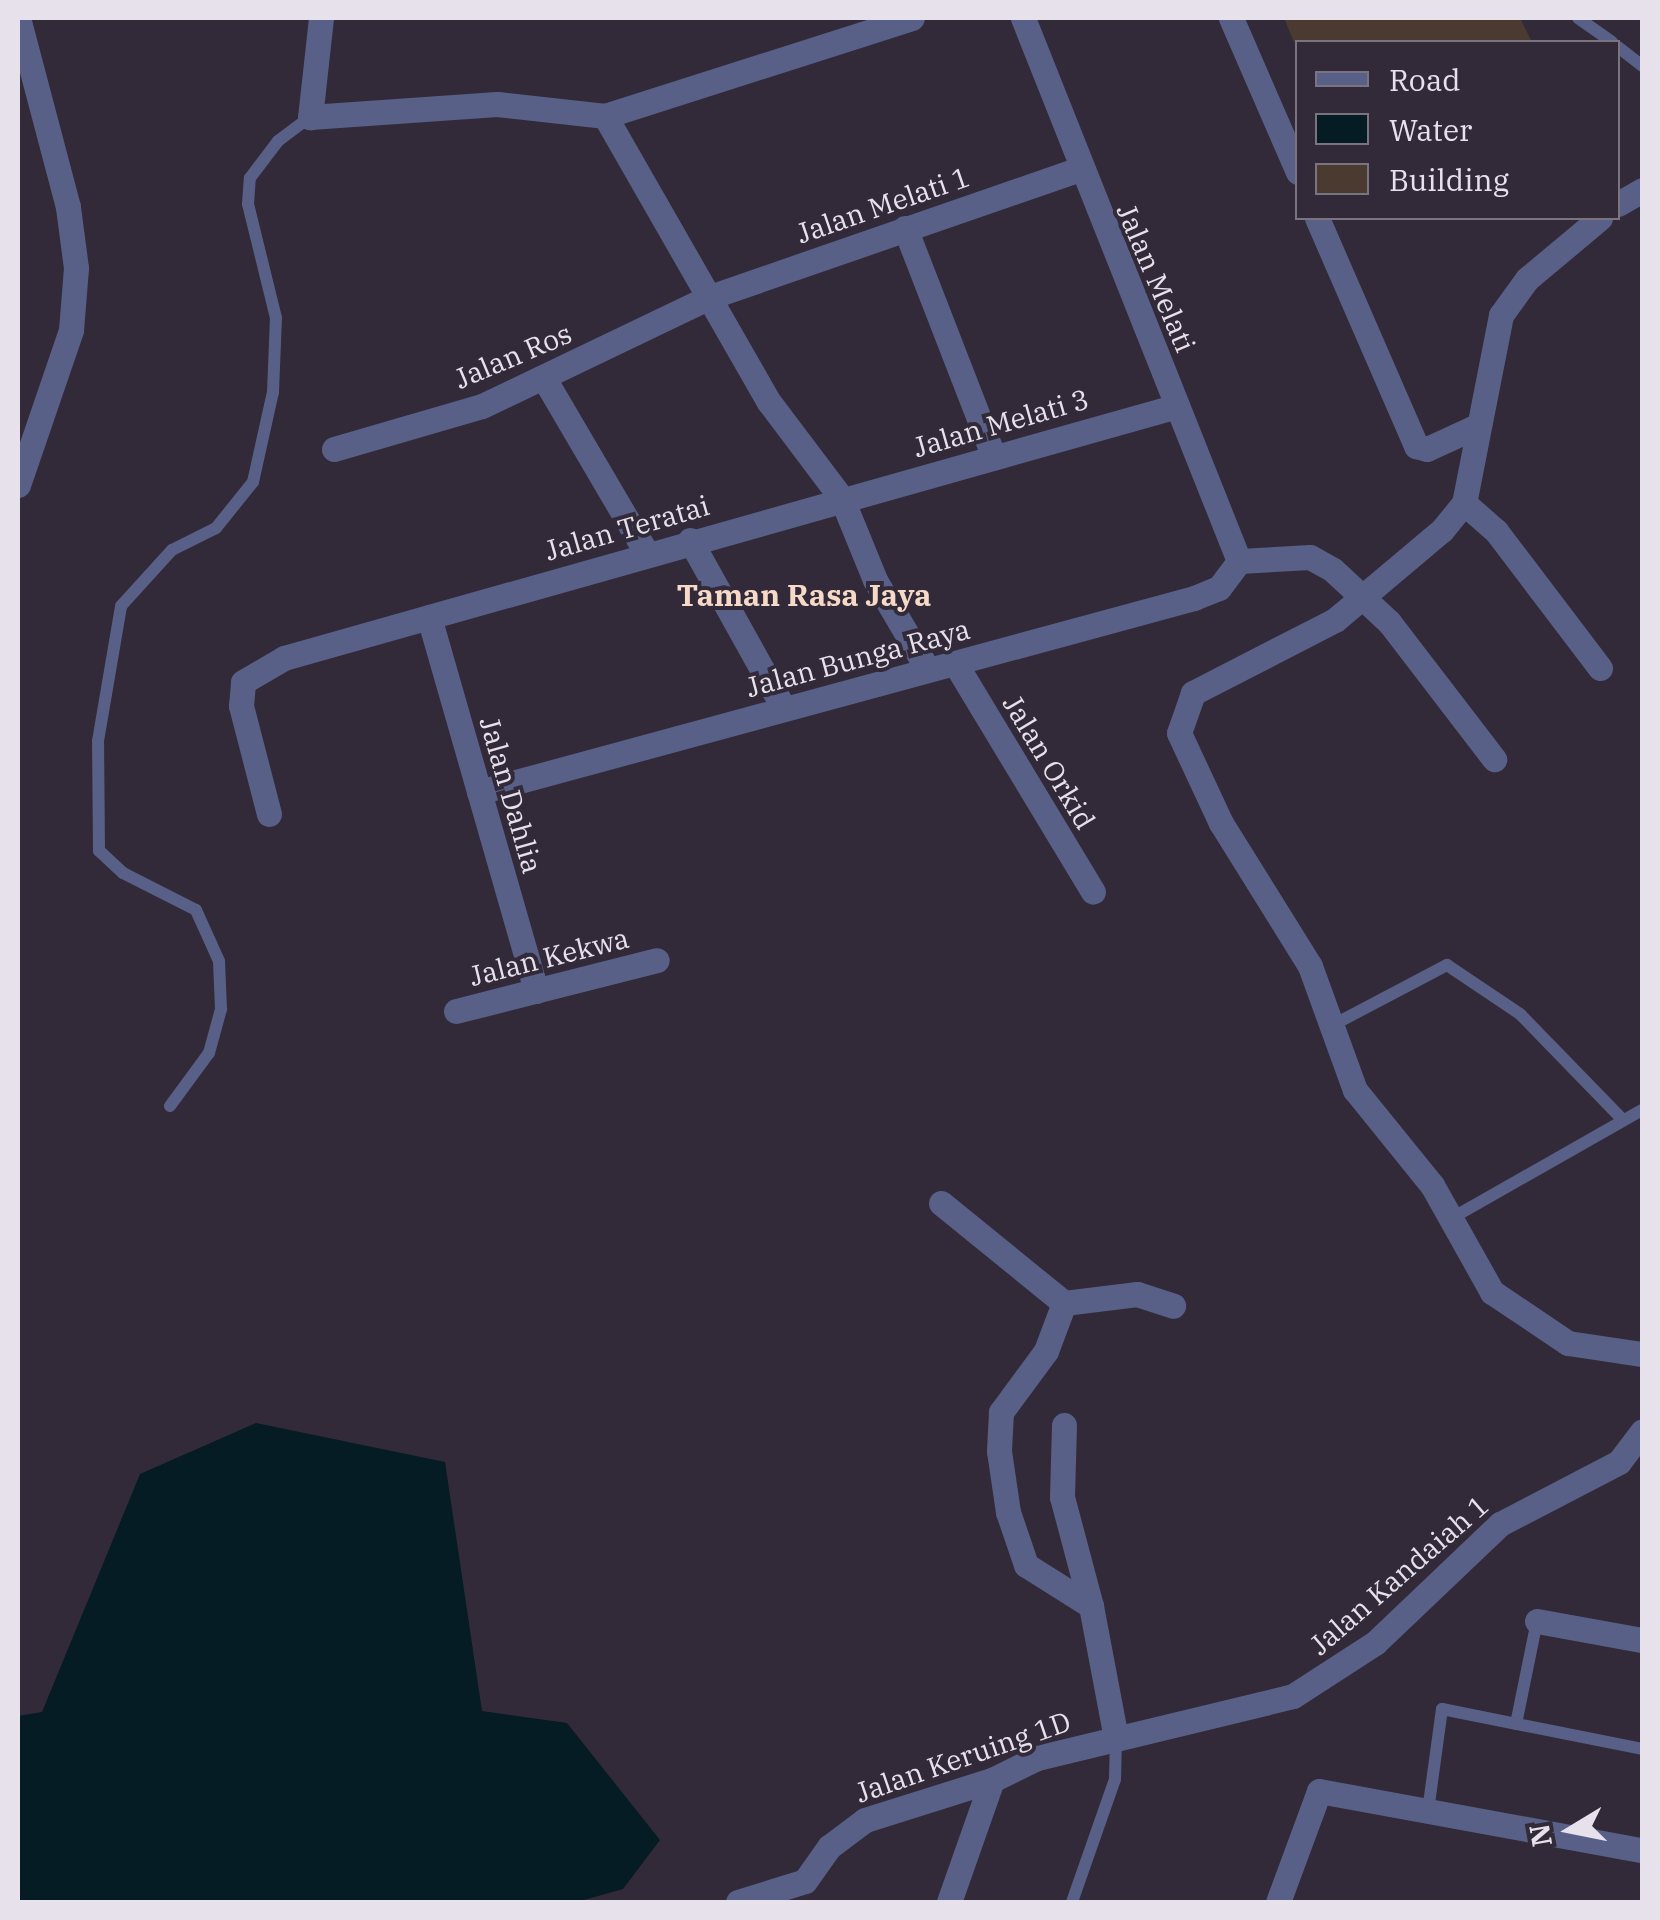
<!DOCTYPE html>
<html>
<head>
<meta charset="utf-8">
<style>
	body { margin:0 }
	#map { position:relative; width:1660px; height:1920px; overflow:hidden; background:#322a39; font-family:"IBM Plex Serif",serif }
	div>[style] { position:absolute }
	.water>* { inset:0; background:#051c25 }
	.building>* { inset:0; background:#4b3a30 }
	.lane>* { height:12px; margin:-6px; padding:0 6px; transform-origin:6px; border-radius:6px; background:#586088 }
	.street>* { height:25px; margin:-12.5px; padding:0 12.5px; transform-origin:12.5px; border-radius:12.5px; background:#586088 }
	span { translate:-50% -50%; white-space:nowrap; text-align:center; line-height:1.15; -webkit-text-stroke:8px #322a39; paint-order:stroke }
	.street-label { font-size:28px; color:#e6e1eb }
	.neighbourhood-label { font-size:30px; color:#f6dac7; font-weight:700 }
	.frame { position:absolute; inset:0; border:20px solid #e6e1eb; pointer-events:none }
	.legend { position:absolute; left:1295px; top:40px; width:325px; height:180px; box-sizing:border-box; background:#322a39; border:2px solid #7a7380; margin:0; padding:12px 18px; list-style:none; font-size:30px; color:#e6e1eb }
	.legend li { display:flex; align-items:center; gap:20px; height:50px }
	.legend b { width:50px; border:2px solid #7a7380 }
	.north { position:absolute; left:1520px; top:1780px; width:100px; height:100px; -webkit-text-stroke:8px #322a39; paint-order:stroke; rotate:260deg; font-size:28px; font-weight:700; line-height:40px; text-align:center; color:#e6e1eb }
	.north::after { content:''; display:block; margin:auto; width:35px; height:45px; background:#e6e1eb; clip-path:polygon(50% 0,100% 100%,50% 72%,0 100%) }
</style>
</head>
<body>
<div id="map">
	<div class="water">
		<div style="clip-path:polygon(256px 1423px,445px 1462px,482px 1711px,567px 1723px,660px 1840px,623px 1889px,577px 1902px,18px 1902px,18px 1716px,42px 1712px,140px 1474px)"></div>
	</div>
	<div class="building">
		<div style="clip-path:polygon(1284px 18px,1520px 18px,1532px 42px,1294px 42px)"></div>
	</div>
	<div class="lane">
		<div style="left:1578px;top:18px;width:42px;rotate:35.2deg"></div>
		<div style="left:1618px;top:47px;width:31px;rotate:38deg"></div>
		<div style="left:1333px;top:1025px;width:129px;rotate:-27.8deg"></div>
		<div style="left:1447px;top:965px;width:88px;rotate:33.9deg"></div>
		<div style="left:1520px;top:1014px;width:145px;rotate:45.8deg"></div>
		<div style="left:170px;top:1106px;width:66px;rotate:-53.7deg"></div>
		<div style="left:209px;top:1053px;width:46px;rotate:-74.7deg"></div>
		<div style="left:221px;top:1009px;width:48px;rotate:-92.4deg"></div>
		<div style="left:219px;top:961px;width:56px;rotate:-114.3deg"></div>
		<div style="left:196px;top:910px;width:82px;rotate:-153.1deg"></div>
		<div style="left:123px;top:873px;width:33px;rotate:-137deg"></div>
		<div style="left:99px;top:851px;width:110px;rotate:-90.5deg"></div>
		<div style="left:98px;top:741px;width:137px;rotate:-80.3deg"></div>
		<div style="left:121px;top:606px;width:76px;rotate:-47.7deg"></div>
		<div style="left:172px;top:550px;width:49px;rotate:-26.6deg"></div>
		<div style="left:216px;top:528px;width:59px;rotate:-51.2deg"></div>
		<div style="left:253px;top:482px;width:92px;rotate:-77.5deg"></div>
		<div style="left:273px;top:392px;width:74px;rotate:-87.7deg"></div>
		<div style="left:276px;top:318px;width:117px;rotate:-103.8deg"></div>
		<div style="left:248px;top:204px;width:26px;rotate:-86deg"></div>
		<div style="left:250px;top:178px;width:46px;rotate:-52.9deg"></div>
		<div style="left:278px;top:141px;width:40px;rotate:-37deg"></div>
		<div style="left:1452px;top:1218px;width:219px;rotate:-29.6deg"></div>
		<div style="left:1516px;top:1724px;width:105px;rotate:-78.5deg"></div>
		<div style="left:1428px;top:1811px;width:103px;rotate:-82.2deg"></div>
		<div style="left:1442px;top:1709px;width:204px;rotate:11.3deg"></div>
		<div style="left:1072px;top:1902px;width:130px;rotate:-70.7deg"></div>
		<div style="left:1115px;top:1779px;width:41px;rotate:-88.6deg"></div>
	</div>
	<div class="street">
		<div style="left:321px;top:18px;width:100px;rotate:96.3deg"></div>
		<div style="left:310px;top:117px;width:187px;rotate:-4deg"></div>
		<div style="left:497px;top:104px;width:109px;rotate:6.3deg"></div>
		<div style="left:605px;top:116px;width:322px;rotate:-17.7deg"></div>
		<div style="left:1023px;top:18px;width:584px;rotate:68.31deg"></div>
		<div style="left:1231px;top:18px;width:168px;rotate:66.5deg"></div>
		<div style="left:605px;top:116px;width:330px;rotate:60.2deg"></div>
		<div style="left:769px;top:402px;width:121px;rotate:53deg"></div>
		<div style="left:842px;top:499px;width:87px;rotate:67.8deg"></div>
		<div style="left:875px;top:580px;width:104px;rotate:59.5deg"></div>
		<div style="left:1618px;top:204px;width:28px;rotate:-30deg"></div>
		<div style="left:1317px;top:218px;width:249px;rotate:66.5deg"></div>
		<div style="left:1416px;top:446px;width:11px;rotate:15deg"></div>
		<div style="left:1427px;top:449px;width:53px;rotate:-24.6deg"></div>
		<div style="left:1600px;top:218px;width:95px;rotate:140.1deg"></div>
		<div style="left:1527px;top:279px;width:44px;rotate:125.8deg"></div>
		<div style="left:1501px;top:315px;width:192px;rotate:101.1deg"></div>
		<div style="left:1464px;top:503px;width:35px;rotate:129deg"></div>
		<div style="left:1442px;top:530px;width:140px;rotate:139.9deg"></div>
		<div style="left:1335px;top:620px;width:160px;rotate:152.8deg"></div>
		<div style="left:1193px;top:693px;width:42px;rotate:109.3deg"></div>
		<div style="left:1179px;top:733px;width:99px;rotate:65deg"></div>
		<div style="left:1221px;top:823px;width:168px;rotate:58.1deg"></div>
		<div style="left:1310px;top:966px;width:132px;rotate:70.1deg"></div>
		<div style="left:1355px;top:1090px;width:122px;rotate:51deg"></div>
		<div style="left:1432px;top:1185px;width:123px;rotate:60.7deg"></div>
		<div style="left:1492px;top:1292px;width:92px;rotate:33.9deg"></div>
		<div style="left:1568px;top:1343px;width:75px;rotate:8.5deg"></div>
		<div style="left:905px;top:228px;width:246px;rotate:68.8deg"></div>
		<div style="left:545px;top:380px;width:199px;rotate:59.6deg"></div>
		<div style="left:334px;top:449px;width:154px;rotate:-16.2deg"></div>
		<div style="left:482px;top:406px;width:250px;rotate:-25.6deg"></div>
		<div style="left:707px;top:298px;width:394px;rotate:-19.1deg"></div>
		<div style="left:18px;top:485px;width:164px;rotate:-71.1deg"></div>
		<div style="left:71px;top:330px;width:62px;rotate:-85.4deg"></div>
		<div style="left:76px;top:268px;width:62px;rotate:-97.5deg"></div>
		<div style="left:68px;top:207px;width:196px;rotate:-104.8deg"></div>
		<div style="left:1464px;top:503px;width:43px;rotate:41.2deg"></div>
		<div style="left:1496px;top:531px;width:172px;rotate:52.8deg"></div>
		<div style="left:690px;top:540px;width:193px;rotate:60.9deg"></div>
		<div style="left:1239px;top:561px;width:71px;rotate:-3.2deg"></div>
		<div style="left:1310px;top:557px;width:26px;rotate:29deg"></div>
		<div style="left:1333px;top:570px;width:76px;rotate:42.9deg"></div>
		<div style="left:1389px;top:622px;width:173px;rotate:52.5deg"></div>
		<div style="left:429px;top:617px;width:389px;rotate:74deg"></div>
		<div style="left:955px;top:663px;width:267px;rotate:58.9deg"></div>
		<div style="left:479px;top:792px;width:741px;rotate:-15.18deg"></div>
		<div style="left:1194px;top:598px;width:27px;rotate:-22deg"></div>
		<div style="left:1219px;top:588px;width:34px;rotate:-53deg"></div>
		<div style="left:269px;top:814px;width:112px;rotate:-104.5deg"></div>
		<div style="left:241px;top:706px;width:24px;rotate:-85deg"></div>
		<div style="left:243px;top:682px;width:48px;rotate:-30.3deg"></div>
		<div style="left:284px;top:658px;width:928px;rotate:-15.76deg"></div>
		<div style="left:456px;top:1011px;width:207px;rotate:-14.2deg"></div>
		<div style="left:941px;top:1203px;width:159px;rotate:39.1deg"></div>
		<div style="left:1064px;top:1303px;width:74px;rotate:-7deg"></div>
		<div style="left:1137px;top:1294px;width:38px;rotate:18deg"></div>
		<div style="left:1064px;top:1303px;width:51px;rotate:110.6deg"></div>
		<div style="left:1046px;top:1351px;width:76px;rotate:126.4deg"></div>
		<div style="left:1001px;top:1412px;width:39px;rotate:93deg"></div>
		<div style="left:999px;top:1451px;width:62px;rotate:81.6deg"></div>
		<div style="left:1008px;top:1512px;width:56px;rotate:71.2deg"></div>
		<div style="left:1026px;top:1565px;width:77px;rotate:32.2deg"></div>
		<div style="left:1091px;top:1606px;width:134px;rotate:79.3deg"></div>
		<div style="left:1064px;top:1425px;width:72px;rotate:91.6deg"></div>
		<div style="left:1062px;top:1497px;width:113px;rotate:75.1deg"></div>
		<div style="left:1537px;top:1621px;width:107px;rotate:10.3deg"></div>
		<div style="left:738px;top:1902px;width:70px;rotate:-17.4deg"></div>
		<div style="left:805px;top:1881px;width:42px;rotate:-54.8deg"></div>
		<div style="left:829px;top:1847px;width:45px;rotate:-36.9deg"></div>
		<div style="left:865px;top:1820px;width:133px;rotate:-17.5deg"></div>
		<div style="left:992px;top:1780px;width:50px;rotate:-26.1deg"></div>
		<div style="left:1037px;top:1758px;width:263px;rotate:-13.6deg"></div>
		<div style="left:1293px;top:1696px;width:98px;rotate:-32.9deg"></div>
		<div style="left:1375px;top:1643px;width:173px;rotate:-43.6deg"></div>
		<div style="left:1500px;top:1524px;width:134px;rotate:-27.5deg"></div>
		<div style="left:1619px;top:1462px;width:38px;rotate:-53deg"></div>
		<div style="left:949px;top:1902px;width:129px;rotate:-70.6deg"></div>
		<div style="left:1278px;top:1902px;width:118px;rotate:-69.7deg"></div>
		<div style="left:1319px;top:1791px;width:328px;rotate:10.4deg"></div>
	</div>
	<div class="street-label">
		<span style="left:883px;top:205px;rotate:-19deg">Jalan Melati 1</span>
		<span style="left:1156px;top:278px;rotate:67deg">Jalan Melati</span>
		<span style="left:513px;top:356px;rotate:-23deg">Jalan Ros</span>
		<span style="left:1001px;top:423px;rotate:-16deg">Jalan Melati 3</span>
		<span style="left:627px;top:528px;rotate:-16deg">Jalan Teratai</span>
		<span style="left:858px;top:658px;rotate:-15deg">Jalan Bunga Raya</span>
		<span style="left:1049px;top:762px;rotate:59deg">Jalan Orkid</span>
		<span style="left:511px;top:795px;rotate:74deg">Jalan Dahlia</span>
		<span style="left:549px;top:957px;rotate:-14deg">Jalan Kekwa</span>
		<span style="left:1399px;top:1575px;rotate:-41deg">Jalan Kandaiah 1</span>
		<span style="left:963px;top:1757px;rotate:-19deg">Jalan Keruing 1D</span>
	</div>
	<div class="neighbourhood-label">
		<span style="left:804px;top:595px">Taman Rasa Jaya</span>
	</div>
	<div class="frame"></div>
	<ul class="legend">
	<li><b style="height:12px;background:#586088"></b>Road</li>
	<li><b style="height:28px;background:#051c25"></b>Water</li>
	<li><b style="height:28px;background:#4b3a30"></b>Building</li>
	</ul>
	<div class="north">N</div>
</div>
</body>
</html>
